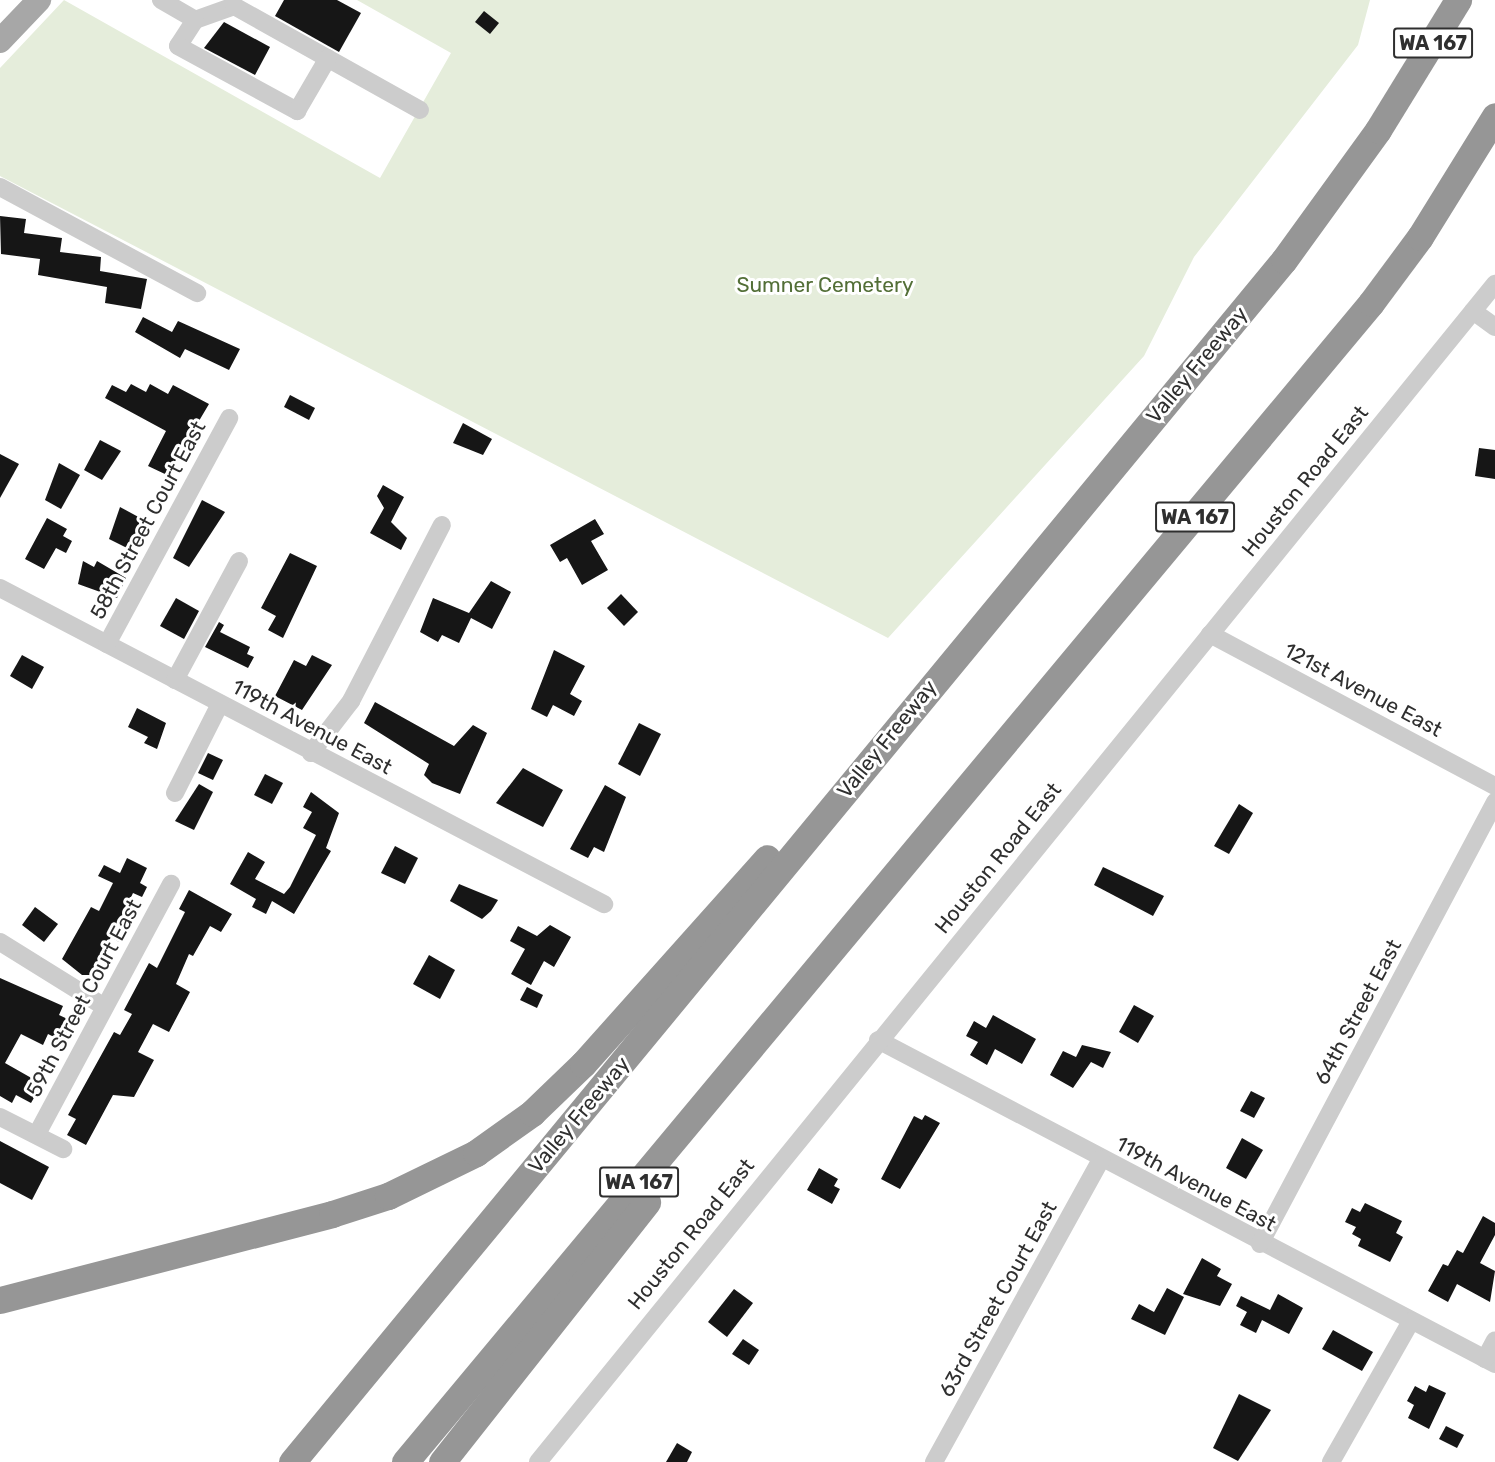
<!DOCTYPE html>
<html>
<head>
<meta charset="utf-8">
<style>
	body { margin:0 }
	#map { position:relative; width:1495px; height:1462px; overflow:hidden; background:#fff; font-family:Rubik,sans-serif }
	div>[style] { position:absolute }
	.green>* { inset:0; background:#e5eddb }
	.building>* { inset:0; background:#161616 }
	.minor>* { height:18px; margin:-9px; padding:0 9px; transform-origin:9px; border-radius:9px; background:#ccc }
	.major>* { height:24px; margin:-12px; padding:0 12px; transform-origin:12px; border-radius:12px; background:#a7a7a7 }
	.highway>* { height:27px; margin:-13.5px; padding:0 13.5px; transform-origin:13.5px; border-radius:13.5px; background:#969696 }
	span { translate:-50% -50%; white-space:nowrap; text-align:center; line-height:1.15; -webkit-text-stroke:6px #fff; paint-order:stroke }
	.shield-label span { padding:2px 4px; background:#fff; border:2px solid; border-radius:4px; -webkit-text-stroke-width:0 }
	.shield-label { font-size:20px; color:#2f2f2f; font-weight:700 }
	.park-label { font-size:21px; color:#536f37 }
	.street-label { font-size:21px; color:#2f2f2f }
</style>
</head>
<body>
<div id="map">
	<div class="green">
		<div style="clip-path:polygon(64px 0,380px 178px,451px 53px,357px 0,1370px 0,1358px 45px,1194px 257px,1144px 356px,888px 638px,0 176px,0 68px)"></div>
	</div>
	<div class="building">
		<div style="clip-path:polygon(284px 0,337px 0,361px 13px,339px 52px,275px 16px)"></div>
		<div style="clip-path:polygon(484px 11px,499px 23px,490px 34px,475px 22px)"></div>
		<div style="clip-path:polygon(224px 22px,270px 47px,255px 75px,204px 48px)"></div>
		<div style="clip-path:polygon(0 216px,26px 219px,24px 233px,62px 238px,60px 252px,101px 257px,100px 271px,147px 279px,141px 309px,105px 303px,107px 287px,38px 275px,40px 259px,1px 254px)"></div>
		<div style="clip-path:polygon(143px 317px,172px 332px,178px 321px,240px 349px,229px 370px,185px 349px,180px 358px,135px 332px)"></div>
		<div style="clip-path:polygon(131px 384px,146px 392px,150px 384px,168px 394px,173px 385px,209px 404px,167px 475px,148px 466px,166px 431px,105px 398px,112px 385px,126px 392px)"></div>
		<div style="clip-path:polygon(290px 395px,315px 408px,309px 420px,284px 407px)"></div>
		<div style="clip-path:polygon(463px 423px,492px 439px,483px 455px,453px 443px)"></div>
		<div style="clip-path:polygon(100px 440px,121px 451px,102px 480px,84px 470px)"></div>
		<div style="clip-path:polygon(1479px 448px,1495px 450px,1495px 479px,1475px 476px)"></div>
		<div style="clip-path:polygon(0 454px,19px 464px,0 498px)"></div>
		<div style="clip-path:polygon(59px 463px,80px 475px,61px 509px,45px 500px)"></div>
		<div style="clip-path:polygon(383px 485px,404px 497px,391px 522px,407px 538px,401px 550px,370px 533px,384px 508px,377px 496px)"></div>
		<div style="clip-path:polygon(202px 500px,225px 512px,189px 567px,173px 558px)"></div>
		<div style="clip-path:polygon(120px 507px,144px 520px,127px 548px,109px 539px)"></div>
		<div style="clip-path:polygon(47px 518px,67px 529px,63px 536px,72px 541px,66px 553px,56px 548px,44px 569px,25px 559px)"></div>
		<div style="clip-path:polygon(595px 519px,604px 534px,591px 541px,608px 570px,582px 585px,567px 558px,560px 562px,550px 545px)"></div>
		<div style="clip-path:polygon(290px 553px,317px 566px,283px 638px,268px 630px,276px 616px,261px 608px)"></div>
		<div style="clip-path:polygon(83px 561px,94px 567px,97px 561px,126px 578px,117px 598px,78px 584px)"></div>
		<div style="clip-path:polygon(491px 581px,511px 592px,492px 629px,471px 618px,459px 643px,442px 635px,438px 642px,420px 632px,433px 598px,469px 613px)"></div>
		<div style="clip-path:polygon(621px 594px,638px 612px,624px 626px,607px 608px)"></div>
		<div style="clip-path:polygon(176px 598px,199px 611px,184px 639px,160px 626px)"></div>
		<div style="clip-path:polygon(219px 622px,224px 625px,220px 632px,250px 647px,247px 654px,254px 657px,248px 668px,205px 647px)"></div>
		<div style="clip-path:polygon(554px 650px,585px 666px,570px 694px,582px 701px,574px 716px,553px 705px,547px 717px,531px 709px)"></div>
		<div style="clip-path:polygon(22px 655px,44px 667px,32px 689px,10px 676px)"></div>
		<div style="clip-path:polygon(312px 655px,332px 665px,302px 710px,275px 696px,294px 660px,306px 666px)"></div>
		<div style="clip-path:polygon(375px 702px,454px 746px,473px 725px,487px 733px,460px 794px,432px 783px,424px 775px,429px 764px,364px 723px)"></div>
		<div style="clip-path:polygon(137px 708px,166px 723px,157px 749px,144px 743px,148px 737px,128px 727px)"></div>
		<div style="clip-path:polygon(639px 723px,661px 734px,640px 776px,618px 764px)"></div>
		<div style="clip-path:polygon(208px 753px,223px 760px,213px 780px,198px 773px)"></div>
		<div style="clip-path:polygon(523px 768px,563px 790px,543px 827px,496px 803px)"></div>
		<div style="clip-path:polygon(265px 774px,283px 783px,272px 804px,254px 795px)"></div>
		<div style="clip-path:polygon(199px 784px,213px 792px,194px 830px,175px 821px)"></div>
		<div style="clip-path:polygon(605px 785px,626px 797px,604px 852px,594px 847px,588px 858px,570px 849px)"></div>
		<div style="clip-path:polygon(311px 792px,339px 813px,326px 848px,331px 851px,294px 914px,272px 901px,266px 914px,252px 907px,256px 899px,230px 884px,248px 852px,265px 862px,255px 879px,284px 894px,290px 887px,316px 835px,303px 828px,312px 812px,303px 807px)"></div>
		<div style="clip-path:polygon(1239px 804px,1253px 813px,1229px 854px,1214px 846px)"></div>
		<div style="clip-path:polygon(395px 846px,418px 858px,405px 884px,381px 873px)"></div>
		<div style="clip-path:polygon(127px 858px,147px 868px,140px 883px,147px 887px,142px 897px,133px 893px,120px 921px,128px 925px,119px 942px,111px 937px,90px 975px,82px 975px,62px 959px,91px 907px,99px 911px,113px 883px,98px 876px,104px 865px,120px 873px)"></div>
		<div style="clip-path:polygon(1103px 867px,1164px 896px,1153px 916px,1094px 885px)"></div>
		<div style="clip-path:polygon(459px 884px,498px 900px,491px 911px,482px 919px,450px 901px)"></div>
		<div style="clip-path:polygon(189px 890px,232px 914px,221px 932px,210px 926px,193px 956px,189px 954px,176px 984px,190px 992px,169px 1032px,153px 1024px,138px 1052px,154px 1060px,134px 1097px,113px 1095px,86px 1145px,67px 1135px,76px 1119px,68px 1115px,114px 1032px,120px 1035px,132px 1014px,124px 1010px,149px 963px,157px 968px,185px 912px,179px 909px)"></div>
		<div style="clip-path:polygon(35px 907px,58px 924px,44px 942px,22px 925px)"></div>
		<div style="clip-path:polygon(550px 925px,571px 937px,554px 967px,544px 961px,531px 985px,511px 974px,525px 949px,510px 941px,518px 926px,537px 936px)"></div>
		<div style="clip-path:polygon(429px 955px,455px 970px,440px 999px,413px 984px)"></div>
		<div style="clip-path:polygon(0 978px,63px 1006px,59px 1015px,74px 1022px,64px 1042px,48px 1034px,43px 1045px,21px 1034px,5px 1063px,42px 1084px,31px 1103px,16px 1095px,12px 1103px,0 1096px)"></div>
		<div style="clip-path:polygon(527px 987px,543px 995px,537px 1008px,520px 1000px)"></div>
		<div style="clip-path:polygon(1134px 1005px,1154px 1016px,1138px 1043px,1119px 1032px)"></div>
		<div style="clip-path:polygon(993px 1015px,1036px 1039px,1022px 1064px,995px 1049px,987px 1065px,970px 1055px,978px 1042px,966px 1036px,974px 1021px,986px 1028px)"></div>
		<div style="clip-path:polygon(1082px 1045px,1111px 1052px,1103px 1068px,1091px 1062px,1073px 1088px,1050px 1075px,1063px 1051px,1076px 1057px)"></div>
		<div style="clip-path:polygon(1251px 1091px,1265px 1098px,1254px 1118px,1240px 1111px)"></div>
		<div style="clip-path:polygon(925px 1115px,940px 1123px,900px 1189px,881px 1179px,914px 1116px,922px 1120px)"></div>
		<div style="clip-path:polygon(1242px 1138px,1263px 1150px,1246px 1179px,1226px 1168px)"></div>
		<div style="clip-path:polygon(0 1141px,49px 1167px,32px 1200px,0 1183px)"></div>
		<div style="clip-path:polygon(819px 1168px,838px 1179px,834px 1186px,840px 1189px,832px 1204px,807px 1190px)"></div>
		<div style="clip-path:polygon(1365px 1203px,1402px 1221px,1396px 1233px,1403px 1237px,1390px 1262px,1358px 1246px,1361px 1239px,1352px 1234px,1356px 1227px,1345px 1222px,1352px 1208px,1360px 1212px)"></div>
		<div style="clip-path:polygon(1483px 1216px,1495px 1223px,1495px 1235px,1480px 1263px,1495px 1271px,1490px 1302px,1457px 1284px,1448px 1302px,1428px 1291px,1443px 1264px,1448px 1266px,1457px 1250px,1463px 1253px)"></div>
		<div style="clip-path:polygon(1202px 1258px,1221px 1269px,1217px 1276px,1232px 1284px,1220px 1306px,1183px 1294px)"></div>
		<div style="clip-path:polygon(1167px 1288px,1184px 1297px,1165px 1335px,1131px 1319px,1139px 1304px,1154px 1312px)"></div>
		<div style="clip-path:polygon(734px 1289px,753px 1303px,727px 1337px,708px 1322px)"></div>
		<div style="clip-path:polygon(1278px 1294px,1303px 1308px,1289px 1334px,1262px 1320px,1256px 1333px,1240px 1325px,1247px 1312px,1236px 1306px,1241px 1296px,1270px 1310px)"></div>
		<div style="clip-path:polygon(1333px 1330px,1373px 1352px,1362px 1371px,1322px 1349px)"></div>
		<div style="clip-path:polygon(743px 1339px,759px 1350px,749px 1365px,732px 1354px)"></div>
		<div style="clip-path:polygon(1429px 1385px,1446px 1393px,1429px 1429px,1408px 1418px,1414px 1405px,1407px 1401px,1415px 1386px,1426px 1392px)"></div>
		<div style="clip-path:polygon(1239px 1394px,1271px 1410px,1238px 1461px,1213px 1448px)"></div>
		<div style="clip-path:polygon(1446px 1426px,1464px 1435px,1457px 1448px,1439px 1439px)"></div>
		<div style="clip-path:polygon(677px 1443px,692px 1452px,687px 1462px,666px 1462px)"></div>
	</div>
	<div class="minor">
		<div style="left:161px;top:0;width:39px;rotate:30deg"></div>
		<div style="left:195px;top:20px;width:41px;rotate:-19.7deg"></div>
		<div style="left:234px;top:6px;width:213px;rotate:29.2deg"></div>
		<div style="left:195px;top:20px;width:31px;rotate:123deg"></div>
		<div style="left:178px;top:46px;width:136px;rotate:28.6deg"></div>
		<div style="left:297px;top:111px;width:61px;rotate:-59.7deg"></div>
		<div style="left:0;top:187px;width:224px;rotate:28.3deg"></div>
		<div style="left:1473px;top:311px;width:27px;rotate:36deg"></div>
		<div style="left:0;top:588px;width:682px;rotate:27.62deg"></div>
		<div style="left:1210px;top:634px;width:323px;rotate:28.1deg"></div>
		<div style="left:107px;top:644px;width:257px;rotate:-61.6deg"></div>
		<div style="left:175px;top:680px;width:135px;rotate:-61.7deg"></div>
		<div style="left:311px;top:753px;width:66px;rotate:-52.4deg"></div>
		<div style="left:351px;top:701px;width:198px;rotate:-62.7deg"></div>
		<div style="left:175px;top:793px;width:100px;rotate:-63.2deg"></div>
		<div style="left:0;top:942px;width:123px;rotate:31.8deg"></div>
		<div style="left:878px;top:1040px;width:697px;rotate:27.7deg"></div>
		<div style="left:0;top:1117px;width:71px;rotate:26.9deg"></div>
		<div style="left:37px;top:1134px;width:284px;rotate:-61.8deg"></div>
		<div style="left:1260px;top:1244px;width:501px;rotate:-62deg"></div>
		<div style="left:1485px;top:1359px;width:21px;rotate:-62deg"></div>
		<div style="left:538px;top:1462px;width:1518px;rotate:-50.91deg"></div>
		<div style="left:934px;top:1462px;width:346px;rotate:-61.1deg"></div>
		<div style="left:1331px;top:1462px;width:162px;rotate:-60.4deg"></div>
	</div>
	<div class="major">
		<div style="left:0;top:41px;width:57px;rotate:-46.4deg"></div>
	</div>
	<div class="highway">
		<div style="left:0;top:1300px;width:343px;rotate:-14.5deg"></div>
		<div style="left:332px;top:1214px;width:59px;rotate:-17.8deg"></div>
		<div style="left:388px;top:1196px;width:98px;rotate:-26deg"></div>
		<div style="left:476px;top:1153px;width:69px;rotate:-35.5deg"></div>
		<div style="left:532px;top:1113px;width:71px;rotate:-43.9deg"></div>
		<div style="left:583px;top:1064px;width:276px;rotate:-48.2deg"></div>
		<div style="left:292px;top:1462px;width:1558px;rotate:-50.47deg"></div>
		<div style="left:1284px;top:260px;width:160px;rotate:-54.1deg"></div>
		<div style="left:1378px;top:130px;width:153px;rotate:-58.4deg"></div>
		<div style="left:405px;top:1462px;width:1509px;rotate:-50.19deg"></div>
		<div style="left:1371px;top:303px;width:82px;rotate:-53.4deg"></div>
		<div style="left:1420px;top:237px;width:142px;rotate:-58.2deg"></div>
		<div style="left:442px;top:1462px;width:331px;rotate:-51.7deg"></div>
	</div>
	<div class="shield-label">
		<span style="left:1433px;top:43px">WA 167</span>
		<span style="left:1195px;top:517px">WA 167</span>
		<span style="left:639px;top:1182px">WA 167</span>
	</div>
	<div class="park-label">
		<span style="left:825px;top:285px">Sumner Cemetery</span>
	</div>
	<div class="street-label">
		<span style="left:1197px;top:365px;rotate:-50deg">Valley Freeway</span>
		<span style="left:1305px;top:481px;rotate:-51deg">Houston Road East</span>
		<span style="left:148px;top:520px;rotate:-62deg">58th Street Court East</span>
		<span style="left:1363px;top:690px;rotate:28deg">121st Avenue East</span>
		<span style="left:312px;top:727px;rotate:28deg">119th Avenue East</span>
		<span style="left:887px;top:739px;rotate:-51deg">Valley Freeway</span>
		<span style="left:998px;top:858px;rotate:-51deg">Houston Road East</span>
		<span style="left:84px;top:998px;rotate:-62deg">59th Street Court East</span>
		<span style="left:1358px;top:1012px;rotate:-62deg">64th Street East</span>
		<span style="left:579px;top:1115px;rotate:-50deg">Valley Freeway</span>
		<span style="left:1196px;top:1184px;rotate:28deg">119th Avenue East</span>
		<span style="left:691px;top:1234px;rotate:-51deg">Houston Road East</span>
		<span style="left:998px;top:1299px;rotate:-61deg">63rd Street Court East</span>
	</div>
</div>
</body>
</html>
